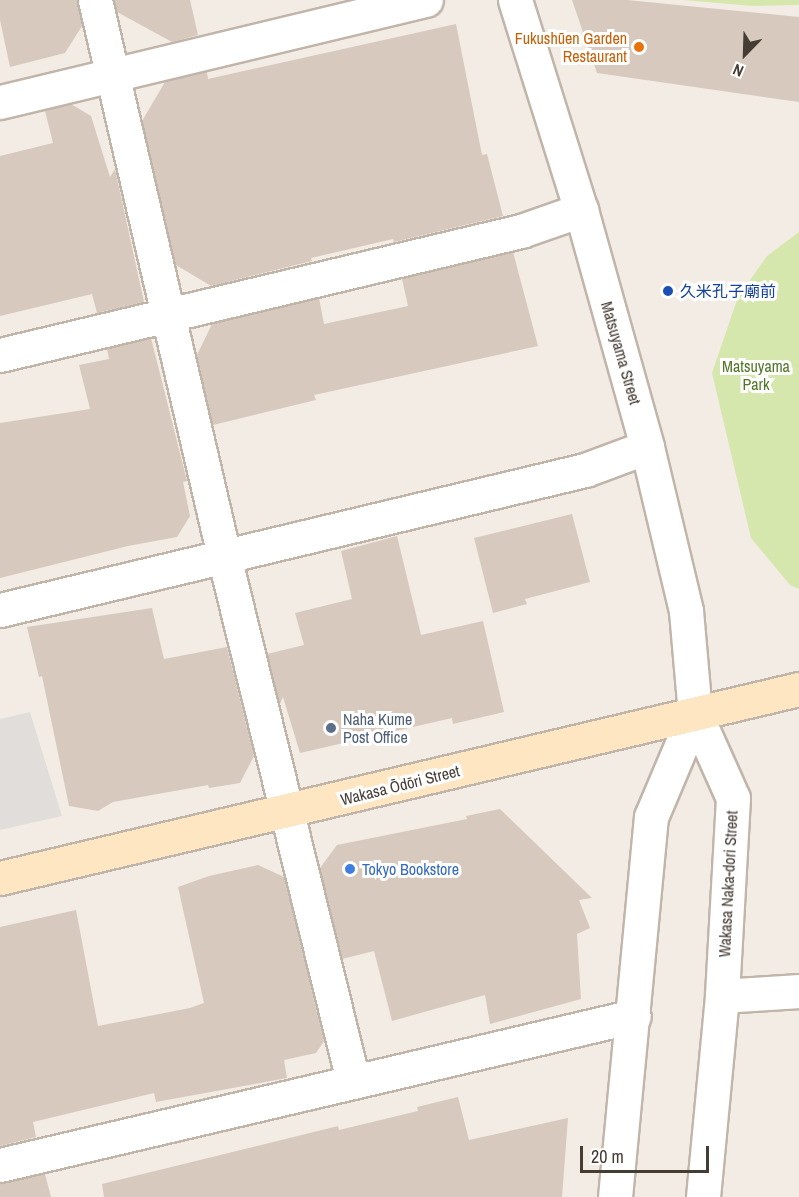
<!DOCTYPE html>
<html>
<head>
<meta charset="utf-8">
<style>
	body { margin:0 }
	#map { position:relative; width:799px; height:1197px; overflow:hidden; background:#f2ece5; font-family:"Archivo Narrow","Noto Sans JP",sans-serif }
	div>[style] { position:absolute }
	.green>* { inset:0; background:#d6e7ad }
	.parking>* { inset:0; background:#e0ddda }
	.building>* { inset:0; background:#d7c9bd }
	.roads { filter:drop-shadow(2px 0 #c1b5aa) drop-shadow(-2px 0 #c1b5aa) drop-shadow(0 2px #c1b5aa) drop-shadow(0 -2px #c1b5aa) }
	.minor>* { height:33px; margin:-16.5px; padding:0 16.5px; transform-origin:16.5px; border-radius:16.5px; background:#fff }
	.tertiary>* { height:33px; margin:-16.5px; padding:0 16.5px; transform-origin:16.5px; border-radius:16.5px; background:#fff }
	.secondary>* { height:33px; margin:-16.5px; padding:0 16.5px; transform-origin:16.5px; border-radius:16.5px; background:#ffe6c2 }
	.dots>* { width:16px; height:16px; translate:-50% -50%; box-sizing:border-box; border:3px solid #fff; border-radius:50% }
	span { translate:-50% -50%; white-space:nowrap; text-align:center; line-height:1.15; -webkit-text-stroke:6px #fff; paint-order:stroke }
	.food-label { font-size:16px; color:#c56008 }
	.right { translate:-100% -50%; text-align:right }
	.transit-label { font-size:16px; color:#164399 }
	.left { translate:0 -50%; text-align:left }
	.street-label { font-size:16px; color:#453c34 }
	.park-label { font-size:16px; color:#527628 }
	.service-label { font-size:16px; color:#4e5e75 }
	.shop-label { font-size:16px; color:#366cbe }
	.north { position:absolute; left:715px; top:24px; width:60px; height:60px; -webkit-text-stroke:4px #fff; paint-order:stroke; rotate:203deg; font-size:16px; font-weight:700; line-height:24px; text-align:center; color:#453c34 }
	.north::after { content:''; display:block; margin:auto; width:21px; height:27px; background:#453c34; clip-path:polygon(50% 0,100% 100%,50% 72%,0 100%) }
	.scale { position:absolute; left:580px; top:1146px; width:129px; height:27px; box-sizing:border-box; border:3px solid #453c34; border-top:0; padding-left:8px; font-size:18px; line-height:21px; white-space:nowrap; color:#453c34; -webkit-text-stroke:4px #fff; paint-order:stroke }
</style>
</head>
<body>
<div id="map">
	<div class="green">
		<div style="clip-path:polygon(683px 0,799px 0,799px 5px,753px 6px)"></div>
		<div style="clip-path:polygon(799px 232px,799px 589px,790px 585px,751px 538px,712px 373px,738px 297px,767px 256px)"></div>
	</div>
	<div class="parking">
		<div style="clip-path:polygon(30px 712px,62px 816px,0 830px,0 719px)"></div>
	</div>
	<div class="building">
		<div style="clip-path:polygon(0 0,77px 0,82px 26px,65px 53px,10px 67px,0 20px)"></div>
		<div style="clip-path:polygon(114px 0,190px 0,198px 35px,172px 42px,117px 12px)"></div>
		<div style="clip-path:polygon(572px 0,627px 0,799px 17px,799px 102px,597px 73px)"></div>
		<div style="clip-path:polygon(456px 24px,482px 155px,487px 154px,503px 216px,394px 242px,393px 239px,311px 258px,312px 261px,211px 286px,176px 265px,142px 121px,165px 82px,207px 72px,208px 79px)"></div>
		<div style="clip-path:polygon(71px 104px,91px 116px,110px 177px,115px 169px,144px 302px,97px 313px,92px 294px,0 316px,0 156px,53px 143px,45px 111px)"></div>
		<div style="clip-path:polygon(513px 252px,538px 346px,314px 395px,316px 400px,213px 425px,197px 355px,212px 324px,319px 298px,324px 324px,408px 306px,402px 279px)"></div>
		<div style="clip-path:polygon(151px 338px,187px 481px,183px 482px,190px 516px,177px 537px,128px 546px,0 578px,0 423px,90px 409px,79px 365px,109px 359px,107px 349px)"></div>
		<div style="clip-path:polygon(572px 514px,590px 582px,525px 599px,527px 604px,493px 613px,474px 538px)"></div>
		<div style="clip-path:polygon(397px 536px,421px 635px,483px 621px,504px 712px,453px 724px,452px 718px,300px 753px,283px 697px,280px 704px,267px 654px,304px 645px,295px 613px,352px 599px,341px 551px)"></div>
		<div style="clip-path:polygon(152px 608px,164px 659px,227px 647px,254px 756px,240px 783px,209px 788px,208px 785px,113px 802px,98px 811px,69px 806px,42px 676px,39px 677px,27px 627px)"></div>
		<div style="clip-path:polygon(500px 809px,592px 898px,579px 900px,590px 928px,577px 934px,581px 999px,490px 1024px,485px 995px,392px 1021px,374px 951px,342px 959px,320px 868px,337px 845px,467px 819px,466px 816px)"></div>
		<div style="clip-path:polygon(258px 865px,284px 877px,324px 1041px,316px 1053px,284px 1060px,287px 1078px,156px 1102px,154px 1093px,33px 1122px,36px 1137px,0 1146px,0 927px,76px 910px,98px 1026px,190px 1008px,204px 1003px,178px 887px,209px 876px)"></div>
		<div style="clip-path:polygon(458px 1097px,469px 1140px,568px 1118px,562px 1197px,104px 1197px,102px 1184px,338px 1126px,339px 1130px,418px 1111px,417px 1107px)"></div>
		<div style="clip-path:polygon(45px 1174px,51px 1197px,0 1197px,0 1183px)"></div>
	</div>
	<div class="roads">
		<div class="minor">
			<div style="left:95px;top:0;width:571px;rotate:76.94deg"></div>
			<div style="left:224px;top:556px;width:541px;rotate:76.2deg"></div>
			<div style="left:0;top:102px;width:438px;rotate:-13.5deg"></div>
			<div style="left:0;top:355px;width:536px;rotate:-13.39deg"></div>
			<div style="left:521px;top:231px;width:64px;rotate:-19.3deg"></div>
			<div style="left:0;top:610px;width:602px;rotate:-13.46deg"></div>
			<div style="left:585px;top:470px;width:66px;rotate:-20.4deg"></div>
			<div style="left:722px;top:996px;width:77px;rotate:-3.7deg"></div>
			<div style="left:0;top:1165px;width:651px;rotate:-13.23deg"></div>
		</div>
		<div class="tertiary">
			<div style="left:515px;top:0;width:220px;rotate:72.6deg"></div>
			<div style="left:581px;top:210px;width:246px;rotate:74.4deg"></div>
			<div style="left:647px;top:447px;width:169px;rotate:76.6deg"></div>
			<div style="left:686px;top:611px;width:102px;rotate:85deg"></div>
			<div style="left:695px;top:713px;width:93px;rotate:65.9deg"></div>
			<div style="left:733px;top:798px;width:198px;rotate:93.2deg"></div>
			<div style="left:722px;top:996px;width:202px;rotate:95.4deg"></div>
			<div style="left:615px;top:1197px;width:382px;rotate:-84.6deg"></div>
			<div style="left:651px;top:817px;width:113px;rotate:-67.1deg"></div>
		</div>
		<div class="secondary">
			<div style="left:0;top:878px;width:821px;rotate:-13.31deg"></div>
		</div>
	</div>
	<div class="dots">
		<div style="left:639px;top:47px;background:#e8710a"></div>
		<div style="left:668px;top:291px;background:#1a4fb4"></div>
		<div style="left:331px;top:728px;background:#5c6f8a"></div>
		<div style="left:350px;top:869px;background:#3f7fe0"></div>
	</div>
	<div class="food-label">
		<span class="right" style="left:627px;top:47px">Fukushūen Garden<br>Restaurant</span>
	</div>
	<div class="transit-label">
		<span class="left" style="left:680px;top:291px">久米孔子廟前</span>
	</div>
	<div class="street-label">
		<span style="left:621px;top:353px;rotate:74deg">Matsuyama Street</span>
		<span style="left:400px;top:785px;rotate:-14deg">Wakasa Ōdōri Street</span>
		<span style="left:728px;top:884px;rotate:-87deg">Wakasa Naka-dori Street</span>
	</div>
	<div class="park-label">
		<span style="left:756px;top:375px">Matsuyama<br>Park</span>
	</div>
	<div class="service-label">
		<span class="left" style="left:343px;top:728px">Naha Kume<br>Post Office</span>
	</div>
	<div class="shop-label">
		<span class="left" style="left:362px;top:869px">Tokyo Bookstore</span>
	</div>
	<div class="north">N</div>
	<div class="scale">20 m</div>
</div>
</body>
</html>
